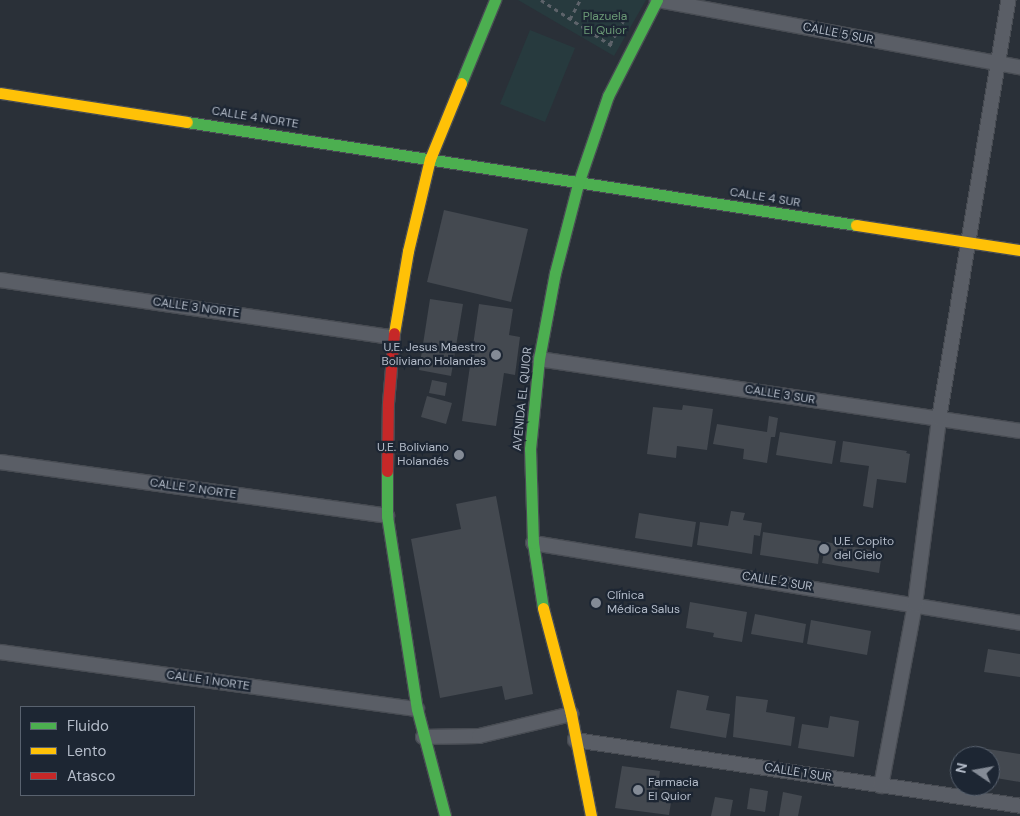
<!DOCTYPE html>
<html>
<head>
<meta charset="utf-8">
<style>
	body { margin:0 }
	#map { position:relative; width:1020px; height:816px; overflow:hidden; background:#2a3038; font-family:"DM Sans",sans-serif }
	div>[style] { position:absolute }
	.green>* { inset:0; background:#273a3e }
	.building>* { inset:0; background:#444950 }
	.path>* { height:3px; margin-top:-1.5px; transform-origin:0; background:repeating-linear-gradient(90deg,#5d636a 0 4px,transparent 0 8px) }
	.roads { filter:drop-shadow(1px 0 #484c53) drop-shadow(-1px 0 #484c53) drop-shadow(0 1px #484c53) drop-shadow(0 -1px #484c53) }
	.street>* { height:14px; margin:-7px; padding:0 7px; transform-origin:7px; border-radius:7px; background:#5a5e66 }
	.fast>* { height:11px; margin:-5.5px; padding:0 5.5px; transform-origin:5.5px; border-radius:5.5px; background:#4caf50 }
	.slow>* { height:11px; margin:-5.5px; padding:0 5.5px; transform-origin:5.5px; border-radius:5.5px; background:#ffc107 }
	.jam>* { height:11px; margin:-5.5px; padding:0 5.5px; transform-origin:5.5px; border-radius:5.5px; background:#c62828 }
	.dots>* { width:14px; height:14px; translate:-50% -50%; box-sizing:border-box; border:2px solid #1d2633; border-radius:50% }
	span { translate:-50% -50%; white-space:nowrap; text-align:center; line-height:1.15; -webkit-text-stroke:4.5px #1d2633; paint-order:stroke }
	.park-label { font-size:12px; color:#6b9a76 }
	.street-label { font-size:12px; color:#b4bcc9 }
	.poi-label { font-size:12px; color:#b4bcc9 }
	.right { translate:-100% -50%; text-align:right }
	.left { translate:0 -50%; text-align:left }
	.legend { position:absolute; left:20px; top:706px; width:175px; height:90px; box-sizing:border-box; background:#1d2633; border:1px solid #59626f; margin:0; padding:6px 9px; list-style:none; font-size:15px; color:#b4bcc9 }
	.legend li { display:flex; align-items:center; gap:10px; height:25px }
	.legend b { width:25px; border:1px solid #59626f }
	.north { position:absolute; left:950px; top:746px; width:50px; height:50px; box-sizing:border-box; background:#1d2633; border:1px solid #59626f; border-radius:50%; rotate:282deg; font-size:14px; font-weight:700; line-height:20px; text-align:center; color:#b4bcc9 }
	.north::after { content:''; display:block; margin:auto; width:18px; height:22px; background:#848b96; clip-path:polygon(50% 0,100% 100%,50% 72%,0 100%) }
</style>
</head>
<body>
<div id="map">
	<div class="green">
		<div style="clip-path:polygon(518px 0,646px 0,614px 56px)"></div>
		<div style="clip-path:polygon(530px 30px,575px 48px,545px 122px,500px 104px)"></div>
	</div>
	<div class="building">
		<div style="clip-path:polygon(444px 210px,528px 229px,511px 302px,427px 282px)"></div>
		<div style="clip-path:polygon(430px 299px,463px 304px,451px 376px,419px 370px)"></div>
		<div style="clip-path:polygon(479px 304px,513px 309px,509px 335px,520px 337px,515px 375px,504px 373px,496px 426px,462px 421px)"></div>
		<div style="clip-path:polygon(432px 380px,447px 383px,445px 396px,429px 393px)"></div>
		<div style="clip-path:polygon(427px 396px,452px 403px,446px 424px,421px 417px)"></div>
		<div style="clip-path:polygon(683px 405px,713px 409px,707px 450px,677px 446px,676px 458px,647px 454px,653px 407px,682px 410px)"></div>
		<div style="clip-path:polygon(769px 416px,778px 418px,775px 437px,771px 437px,767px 463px,743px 459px,744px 449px,713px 444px,717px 424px,767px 432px)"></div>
		<div style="clip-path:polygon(780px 432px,836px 441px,832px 464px,776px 455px)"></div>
		<div style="clip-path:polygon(843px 441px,907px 451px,906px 453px,910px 454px,906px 483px,877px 479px,873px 508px,863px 506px,869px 466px,840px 462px)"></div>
		<div style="clip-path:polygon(496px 496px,533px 694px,505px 700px,502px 686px,440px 698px,411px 539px,461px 529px,456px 504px)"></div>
		<div style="clip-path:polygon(731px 511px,745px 513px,743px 520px,762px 523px,760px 536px,754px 535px,752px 554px,697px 545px,700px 522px,728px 526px)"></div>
		<div style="clip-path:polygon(639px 513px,696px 522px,692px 547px,635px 538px)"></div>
		<div style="clip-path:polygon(763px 532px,821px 541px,818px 564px,760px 555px)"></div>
		<div style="clip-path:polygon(826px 542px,882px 552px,879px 573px,822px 563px)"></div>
		<div style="clip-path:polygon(690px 602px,747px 612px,742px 642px,713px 637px,714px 633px,686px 628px)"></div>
		<div style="clip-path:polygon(755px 614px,806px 624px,803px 643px,751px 634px)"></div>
		<div style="clip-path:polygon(811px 620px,871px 631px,867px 655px,807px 644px)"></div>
		<div style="clip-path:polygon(988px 649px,1020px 654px,1020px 677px,984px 672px)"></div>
		<div style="clip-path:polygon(677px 690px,709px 696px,706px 710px,730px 714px,726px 738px,670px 728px)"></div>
		<div style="clip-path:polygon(736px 696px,768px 700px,766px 712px,795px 717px,791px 746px,733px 737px)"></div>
		<div style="clip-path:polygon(830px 716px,859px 721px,854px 757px,798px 748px,802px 724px,828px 728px)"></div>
		<div style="clip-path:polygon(975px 747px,1020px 754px,1020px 782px,990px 777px,990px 756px,974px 756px)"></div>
		<div style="clip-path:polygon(622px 766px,660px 771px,656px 800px,671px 802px,669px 815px,615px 808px)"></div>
		<div style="clip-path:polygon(750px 788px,768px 791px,765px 812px,747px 809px)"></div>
		<div style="clip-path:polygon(783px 792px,802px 796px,798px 816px,779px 816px)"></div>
		<div style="clip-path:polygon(715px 797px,733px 800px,730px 816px,711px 816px)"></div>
	</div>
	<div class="path">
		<div style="left:541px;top:0;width:87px;rotate:32.8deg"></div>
		<div style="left:570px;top:19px;width:21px;rotate:-62deg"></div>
		<div style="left:610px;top:44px;width:30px;rotate:-60deg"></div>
	</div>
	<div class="roads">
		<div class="street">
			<div style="left:657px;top:0;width:369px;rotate:10.5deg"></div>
			<div style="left:0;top:280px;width:397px;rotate:8.3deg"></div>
			<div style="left:539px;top:359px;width:486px;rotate:8.5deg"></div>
			<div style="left:0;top:462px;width:391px;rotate:7.9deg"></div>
			<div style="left:533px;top:543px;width:494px;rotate:9.3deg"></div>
			<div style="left:0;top:652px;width:421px;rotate:7.8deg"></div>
			<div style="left:423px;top:737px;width:56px;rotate:-1deg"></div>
			<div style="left:479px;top:736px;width:95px;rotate:-13.4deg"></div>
			<div style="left:575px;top:740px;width:450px;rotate:8.4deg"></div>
			<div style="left:881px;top:786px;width:185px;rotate:-79.4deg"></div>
			<div style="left:915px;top:604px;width:187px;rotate:-82.6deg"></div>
			<div style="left:939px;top:419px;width:425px;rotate:-80.6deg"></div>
		</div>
		<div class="fast">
			<div style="left:461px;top:83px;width:90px;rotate:-67.7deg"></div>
			<div style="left:187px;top:122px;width:677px;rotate:8.75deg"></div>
			<div style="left:387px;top:471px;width:45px;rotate:90deg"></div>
			<div style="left:387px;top:516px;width:195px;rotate:81.2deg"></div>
			<div style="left:417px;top:709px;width:111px;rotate:75.3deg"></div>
			<div style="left:543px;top:608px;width:66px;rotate:-98.7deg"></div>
			<div style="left:533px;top:543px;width:94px;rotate:-91.8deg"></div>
			<div style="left:530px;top:449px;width:90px;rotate:-84.3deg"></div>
			<div style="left:539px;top:359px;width:87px;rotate:-79.5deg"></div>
			<div style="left:555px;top:273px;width:92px;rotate:-75.5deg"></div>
			<div style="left:578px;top:184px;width:93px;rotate:-71.2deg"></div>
			<div style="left:608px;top:96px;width:108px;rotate:-63deg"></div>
		</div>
		<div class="slow">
			<div style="left:0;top:93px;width:189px;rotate:8.8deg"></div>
			<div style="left:856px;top:225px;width:166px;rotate:8.7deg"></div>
			<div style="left:394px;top:333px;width:83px;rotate:-80.3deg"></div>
			<div style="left:408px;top:251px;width:95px;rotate:-76.6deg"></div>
			<div style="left:430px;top:159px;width:82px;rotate:-67.8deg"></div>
			<div style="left:543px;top:608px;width:110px;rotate:75.2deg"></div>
			<div style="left:571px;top:714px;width:104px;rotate:78.9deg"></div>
		</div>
		<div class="jam">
			<div style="left:387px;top:471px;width:68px;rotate:-89.2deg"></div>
			<div style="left:388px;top:403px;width:70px;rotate:-85.1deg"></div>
		</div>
	</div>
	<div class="dots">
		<div style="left:496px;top:355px;background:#848b96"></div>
		<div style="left:459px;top:455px;background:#848b96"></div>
		<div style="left:824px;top:549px;background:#848b96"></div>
		<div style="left:596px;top:603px;background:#848b96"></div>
		<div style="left:638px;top:790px;background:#848b96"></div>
	</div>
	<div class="park-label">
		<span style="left:605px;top:24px">Plazuela<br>El Quior</span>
	</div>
	<div class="street-label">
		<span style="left:838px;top:34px;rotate:11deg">CALLE 5 SUR</span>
		<span style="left:255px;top:118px;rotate:9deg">CALLE 4 NORTE</span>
		<span style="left:765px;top:198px;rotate:9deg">CALLE 4 SUR</span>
		<span style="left:196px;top:308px;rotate:8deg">CALLE 3 NORTE</span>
		<span style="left:780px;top:395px;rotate:9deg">CALLE 3 SUR</span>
		<span style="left:523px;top:399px;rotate:-84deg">AVENIDA EL QUIOR</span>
		<span style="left:193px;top:489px;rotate:8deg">CALLE 2 NORTE</span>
		<span style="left:777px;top:582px;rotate:9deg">CALLE 2 SUR</span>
		<span style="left:208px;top:681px;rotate:8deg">CALLE 1 NORTE</span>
		<span style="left:798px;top:773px;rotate:9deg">CALLE 1 SUR</span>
	</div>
	<div class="poi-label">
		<span class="right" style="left:486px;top:355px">U.E. Jesus Maestro<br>Boliviano Holandes</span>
		<span class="right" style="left:449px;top:455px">U.E. Boliviano<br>Holandés</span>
		<span class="left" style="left:834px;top:549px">U.E. Copito<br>del Cielo</span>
		<span class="left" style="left:607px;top:603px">Clínica<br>Médica Salus</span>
		<span class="left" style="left:648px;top:790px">Farmacia<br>El Quior</span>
	</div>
	<ul class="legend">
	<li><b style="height:6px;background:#4caf50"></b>Fluido</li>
	<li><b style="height:6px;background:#ffc107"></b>Lento</li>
	<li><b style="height:6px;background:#c62828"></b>Atasco</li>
	</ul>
	<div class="north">N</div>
</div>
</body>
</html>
